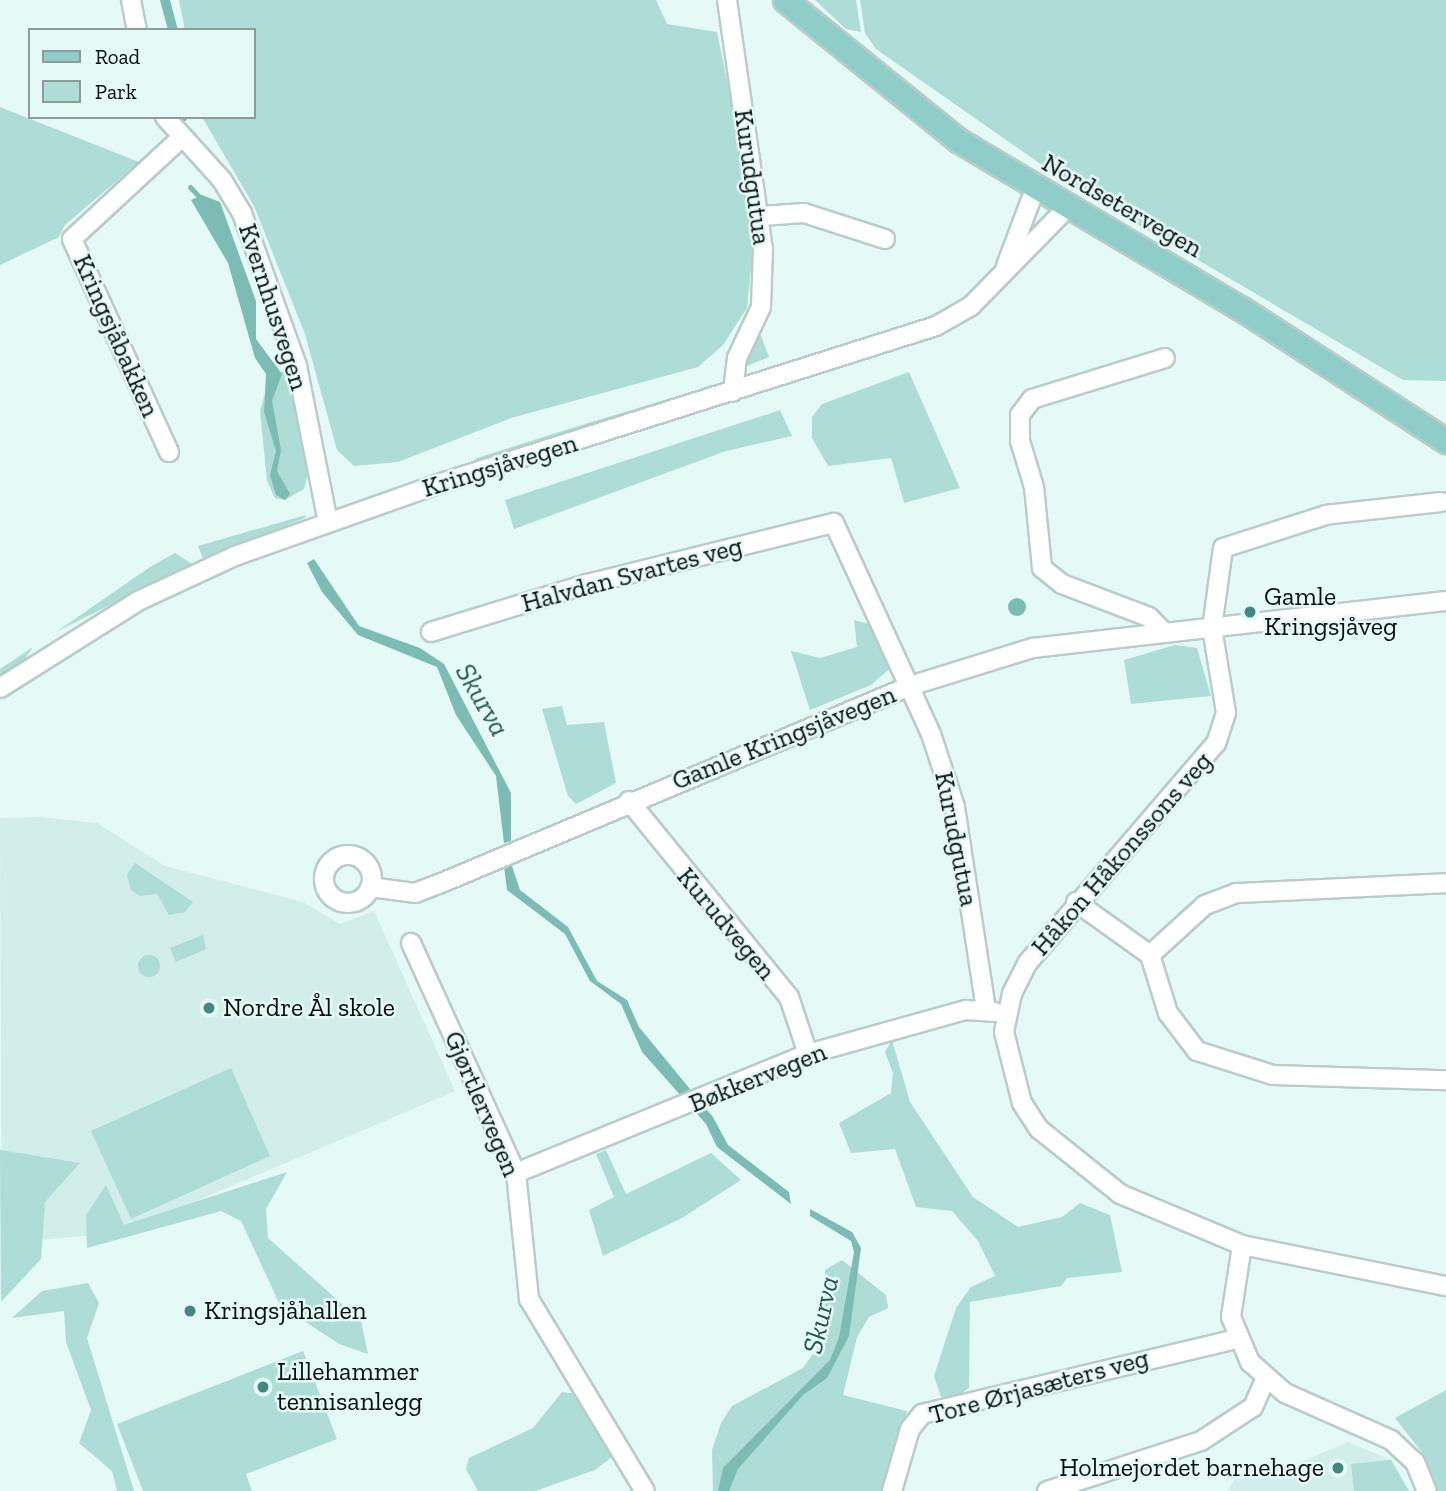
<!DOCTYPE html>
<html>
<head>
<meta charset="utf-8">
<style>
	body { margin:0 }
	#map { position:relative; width:1446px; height:1491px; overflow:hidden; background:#e5f9f6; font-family:"Zilla Slab",serif }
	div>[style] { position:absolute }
	.built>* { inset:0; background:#d1eeea }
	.green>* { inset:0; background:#aedcd6 }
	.round { border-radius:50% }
	.water>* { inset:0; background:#7dbcb4 }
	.stream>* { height:5px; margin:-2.5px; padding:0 2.5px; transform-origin:2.5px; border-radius:2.5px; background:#7dbcb4 }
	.roads { filter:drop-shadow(2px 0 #b9ccc9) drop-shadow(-2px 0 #b9ccc9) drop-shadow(0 2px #b9ccc9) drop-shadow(0 -2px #b9ccc9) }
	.minor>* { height:18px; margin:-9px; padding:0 9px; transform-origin:9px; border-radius:9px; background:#fff }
	.minor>.ring { margin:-9px; padding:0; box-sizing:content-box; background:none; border:18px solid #fff; border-radius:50% }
	.major>* { height:23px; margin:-11.5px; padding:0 11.5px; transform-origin:11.5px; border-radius:11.5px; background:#8fcec8 }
	.dots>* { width:19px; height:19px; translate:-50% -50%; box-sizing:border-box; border:4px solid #e5f9f6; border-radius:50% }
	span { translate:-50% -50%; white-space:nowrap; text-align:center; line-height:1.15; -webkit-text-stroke:5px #e5f9f6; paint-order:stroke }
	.street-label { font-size:26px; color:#080f0e }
	.poi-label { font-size:26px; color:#080f0e }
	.left { translate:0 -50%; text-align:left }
	.right { translate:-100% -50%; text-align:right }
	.water-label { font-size:28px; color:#215751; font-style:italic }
	.legend { position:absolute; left:28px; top:28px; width:228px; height:91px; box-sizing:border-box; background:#e5f9f6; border:2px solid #8d9b99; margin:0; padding:9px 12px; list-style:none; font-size:21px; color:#080f0e }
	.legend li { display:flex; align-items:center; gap:14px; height:35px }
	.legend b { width:35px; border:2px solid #8d9b99 }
</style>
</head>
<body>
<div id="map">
	<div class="built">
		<div style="clip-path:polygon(40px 817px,97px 823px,165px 866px,303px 902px,340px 924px,374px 911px,455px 1091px,121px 1233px,2px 1243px,0 818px)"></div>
		<div style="clip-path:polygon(1348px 1442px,1391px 1460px,1409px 1491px,1227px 1491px,1237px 1476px,1262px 1465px,1294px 1465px)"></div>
	</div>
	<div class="green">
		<div style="clip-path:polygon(179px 0,656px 0,667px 24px,717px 32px,756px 220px,747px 308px,723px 345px,698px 367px,511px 418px,398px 462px,354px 466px,337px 450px,305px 334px,254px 206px,202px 117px,254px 117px,254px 30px,185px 30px)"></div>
		<div style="clip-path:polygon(815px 0,856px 0,861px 32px,846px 29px)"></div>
		<div style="clip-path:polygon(860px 0,1446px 0,1446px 381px,1403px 380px,1075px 188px,876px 49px,865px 33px)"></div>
		<div style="clip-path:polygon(0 107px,139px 162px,65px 225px,59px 237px,0 265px)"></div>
		<div style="clip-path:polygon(758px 328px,769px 357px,742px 368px)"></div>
		<div style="clip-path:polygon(283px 370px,289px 375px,308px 474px,304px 489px,285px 500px,275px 498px,267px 481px,260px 411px,268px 383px)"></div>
		<div style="clip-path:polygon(909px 372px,960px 488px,904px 503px,891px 458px,828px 466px,812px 438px,812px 417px,822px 404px)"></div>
		<div style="clip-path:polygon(721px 383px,484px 463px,474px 459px,575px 427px)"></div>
		<div style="clip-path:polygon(780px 410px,792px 436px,726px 451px,514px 529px,505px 500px)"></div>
		<div style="clip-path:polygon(306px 515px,305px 518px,203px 559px,198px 546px)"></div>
		<div style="clip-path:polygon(175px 553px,192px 564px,56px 632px,150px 567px)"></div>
		<div style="clip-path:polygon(854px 620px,876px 626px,894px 665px,871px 685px,810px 710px,791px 651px,820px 658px,857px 647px)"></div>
		<div style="clip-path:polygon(1175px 645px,1197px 648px,1211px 696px,1131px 704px,1124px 660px)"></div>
		<div style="clip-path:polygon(33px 647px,24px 660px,0 678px,0 669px)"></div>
		<div style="clip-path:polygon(562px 706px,567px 725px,604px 722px,616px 783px,576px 804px,568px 796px,542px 709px)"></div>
		<div style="clip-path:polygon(135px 863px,193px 902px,185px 912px,169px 915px,157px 894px,140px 896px,131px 890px,127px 875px)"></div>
		<div style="clip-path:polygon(203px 935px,206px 949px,176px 962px,170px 948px)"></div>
		<div class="round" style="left:138px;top:955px;width:22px;height:22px"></div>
		<div style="clip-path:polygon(892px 1040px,910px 1102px,973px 1197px,1018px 1227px,1062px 1217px,1080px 1203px,1110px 1215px,1122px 1272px,1067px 1278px,1061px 1286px,970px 1302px,969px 1388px,958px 1396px,941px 1397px,934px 1376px,956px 1308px,971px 1287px,995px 1276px,978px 1241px,952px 1211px,916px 1207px,895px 1149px,851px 1153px,839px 1123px,891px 1093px,893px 1073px,885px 1052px)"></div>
		<div style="clip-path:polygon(231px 1068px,270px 1156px,131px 1219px,91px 1131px)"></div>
		<div style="clip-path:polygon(0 1150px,80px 1163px,45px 1202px,41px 1259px,1px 1302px)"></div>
		<div style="clip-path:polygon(606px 1150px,626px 1194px,711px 1153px,741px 1180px,682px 1218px,603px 1256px,589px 1210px,614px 1197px,596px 1154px)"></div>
		<div style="clip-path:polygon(287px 1172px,266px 1209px,268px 1238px,361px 1321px,368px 1354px,339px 1344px,280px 1305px,241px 1221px,221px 1211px,87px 1248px,86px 1215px,106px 1185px,124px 1225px)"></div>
		<div style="clip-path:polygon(842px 1260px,886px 1295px,888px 1308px,869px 1317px,857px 1337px,843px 1395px,907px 1411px,886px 1491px,713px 1491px,712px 1450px,721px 1423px,732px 1406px,803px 1368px,820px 1344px,825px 1270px)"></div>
		<div style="clip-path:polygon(88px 1283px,99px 1303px,87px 1338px,134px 1491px,117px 1491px,112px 1471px,79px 1443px,91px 1410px,66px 1342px,64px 1311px,12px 1318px,42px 1291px)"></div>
		<div style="clip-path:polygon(303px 1351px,337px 1439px,246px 1474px,252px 1491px,143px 1491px,117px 1424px)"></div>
		<div style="clip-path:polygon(1446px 1390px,1446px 1491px,1438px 1491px,1424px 1455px,1395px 1418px)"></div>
		<div style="clip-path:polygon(562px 1392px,577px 1394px,612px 1443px,612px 1457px,595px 1470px,535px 1491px,478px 1491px,466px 1469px,469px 1458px,533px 1428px)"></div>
		<div style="clip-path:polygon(1391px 1460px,1409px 1491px,1354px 1491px,1351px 1464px)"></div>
	</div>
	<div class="water">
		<div style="clip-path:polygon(160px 0,170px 0,178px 30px,168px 30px)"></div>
		<div style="clip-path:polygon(202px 195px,220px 202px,256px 301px,256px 339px,282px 374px,272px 401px,281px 450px,277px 471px,290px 494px,285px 500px,276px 495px,270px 475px,276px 451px,264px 412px,266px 374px,255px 358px,228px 263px,191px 200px)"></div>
		<div style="clip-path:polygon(314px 559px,359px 626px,420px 648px,444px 664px,511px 793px,511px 841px,504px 843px,496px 776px,456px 715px,437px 667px,358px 635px,322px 592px,307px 563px)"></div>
		<div class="round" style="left:1008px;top:598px;width:18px;height:18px"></div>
		<div style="clip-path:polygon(511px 863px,520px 890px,568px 927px,597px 981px,627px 1000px,639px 1027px,713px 1117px,728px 1145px,789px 1192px,791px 1204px,717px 1147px,706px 1124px,642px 1052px,621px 1004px,590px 981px,565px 934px,507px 890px,504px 866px)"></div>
		<div style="clip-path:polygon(810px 1209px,852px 1232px,861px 1248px,849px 1336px,827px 1378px,803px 1395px,738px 1469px,729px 1491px,718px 1491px,723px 1468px,830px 1360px,839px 1337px,854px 1252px,851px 1241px,810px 1216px)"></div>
	</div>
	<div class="stream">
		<div style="left:184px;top:118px;width:1px;rotate:-90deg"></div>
		<div style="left:190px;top:187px;width:18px;rotate:47deg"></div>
	</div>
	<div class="roads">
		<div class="minor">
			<div style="left:131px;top:0;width:31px;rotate:79deg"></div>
			<div style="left:727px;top:0;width:252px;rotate:81.8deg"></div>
			<div style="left:763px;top:249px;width:58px;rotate:92deg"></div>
			<div style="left:761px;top:307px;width:56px;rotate:115.2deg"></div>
			<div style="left:737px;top:358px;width:34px;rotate:97deg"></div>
			<div style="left:165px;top:117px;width:85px;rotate:47.9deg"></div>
			<div style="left:222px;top:180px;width:39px;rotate:59deg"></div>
			<div style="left:242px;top:213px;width:163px;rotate:70.2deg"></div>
			<div style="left:297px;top:366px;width:159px;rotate:78.8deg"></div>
			<div style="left:762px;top:216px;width:42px;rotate:-4.1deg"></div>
			<div style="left:804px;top:213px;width:85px;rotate:17.8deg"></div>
			<div style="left:1006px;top:266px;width:82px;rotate:-69.4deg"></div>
			<div style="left:169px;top:452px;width:234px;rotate:-114.5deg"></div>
			<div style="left:72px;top:239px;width:147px;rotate:-42.8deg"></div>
			<div style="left:1441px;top:502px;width:116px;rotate:173.6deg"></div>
			<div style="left:1326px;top:515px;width:108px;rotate:162.2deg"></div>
			<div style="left:1223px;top:548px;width:81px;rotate:97.8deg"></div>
			<div style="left:1212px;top:628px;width:86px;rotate:80.6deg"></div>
			<div style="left:1226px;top:713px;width:32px;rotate:108deg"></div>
			<div style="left:1216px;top:743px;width:289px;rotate:130.6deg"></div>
			<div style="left:1028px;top:962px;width:36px;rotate:117deg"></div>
			<div style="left:1012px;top:994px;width:39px;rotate:102deg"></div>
			<div style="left:1004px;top:1032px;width:73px;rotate:75.8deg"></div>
			<div style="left:1022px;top:1103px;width:31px;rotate:57deg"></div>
			<div style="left:1039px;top:1129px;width:104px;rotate:38.7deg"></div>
			<div style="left:1120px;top:1194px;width:132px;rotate:22.7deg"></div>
			<div style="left:1242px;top:1245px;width:208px;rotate:11.4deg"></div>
			<div style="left:1162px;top:630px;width:18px;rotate:-135deg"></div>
			<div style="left:1149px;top:617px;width:93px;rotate:-159.2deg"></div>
			<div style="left:1062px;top:584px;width:26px;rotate:-141deg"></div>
			<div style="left:1042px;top:568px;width:81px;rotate:-95.6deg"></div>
			<div style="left:1034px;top:487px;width:48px;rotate:-106.9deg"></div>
			<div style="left:1020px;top:441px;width:26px;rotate:-90deg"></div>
			<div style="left:1020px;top:415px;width:20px;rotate:-53deg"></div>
			<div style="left:1032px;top:399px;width:139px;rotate:-17.1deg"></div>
			<div style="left:431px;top:632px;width:163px;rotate:-17.1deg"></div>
			<div style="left:587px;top:584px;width:254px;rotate:-13.9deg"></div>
			<div style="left:834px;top:523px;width:232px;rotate:65.3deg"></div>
			<div style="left:931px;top:734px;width:77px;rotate:71.8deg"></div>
			<div style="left:955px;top:807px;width:204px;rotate:81.3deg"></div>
			<div style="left:0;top:688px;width:163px;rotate:-32.2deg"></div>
			<div style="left:138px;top:601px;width:107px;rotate:-24.9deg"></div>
			<div style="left:235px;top:556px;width:215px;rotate:-19.5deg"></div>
			<div style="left:438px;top:484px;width:522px;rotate:-17.6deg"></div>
			<div style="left:936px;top:326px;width:40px;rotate:-29.7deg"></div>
			<div style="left:971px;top:306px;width:137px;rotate:-45.6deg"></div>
			<div style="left:629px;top:801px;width:253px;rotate:50.8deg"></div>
			<div style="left:789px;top:997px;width:60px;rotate:71.6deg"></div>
			<div class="ring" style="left:324px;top:855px;width:30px;height:30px"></div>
			<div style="left:370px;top:887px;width:45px;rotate:7.6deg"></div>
			<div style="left:415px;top:893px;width:26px;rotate:-21deg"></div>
			<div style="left:439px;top:884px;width:511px;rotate:-22.8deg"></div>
			<div style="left:910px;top:686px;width:129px;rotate:-17.2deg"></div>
			<div style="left:1033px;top:648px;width:416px;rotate:-6.5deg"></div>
			<div style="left:1076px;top:902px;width:91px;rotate:35.6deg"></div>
			<div style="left:1150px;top:955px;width:61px;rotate:72.8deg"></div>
			<div style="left:1168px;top:1013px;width:48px;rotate:52.7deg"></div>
			<div style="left:1197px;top:1051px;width:80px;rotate:17.5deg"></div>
			<div style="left:1273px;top:1075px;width:173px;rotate:1.7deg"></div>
			<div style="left:411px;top:943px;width:253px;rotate:65.5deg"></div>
			<div style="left:516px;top:1173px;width:127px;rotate:84.1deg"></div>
			<div style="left:529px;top:1299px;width:224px;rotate:58.9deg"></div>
			<div style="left:1150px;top:955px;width:74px;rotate:-42.3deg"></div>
			<div style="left:1205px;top:905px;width:34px;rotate:-21deg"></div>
			<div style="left:1237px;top:893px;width:209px;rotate:-2.7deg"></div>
			<div style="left:516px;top:1173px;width:315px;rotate:-22.2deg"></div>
			<div style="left:808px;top:1054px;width:164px;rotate:-15.6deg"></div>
			<div style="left:966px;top:1010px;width:29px;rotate:4deg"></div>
			<div style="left:1242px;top:1245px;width:73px;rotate:98.7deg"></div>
			<div style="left:1231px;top:1317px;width:49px;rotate:67.1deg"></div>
			<div style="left:1250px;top:1362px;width:47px;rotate:41.5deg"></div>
			<div style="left:1285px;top:1393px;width:116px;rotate:23.9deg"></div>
			<div style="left:1391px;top:1440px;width:33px;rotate:43deg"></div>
			<div style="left:1415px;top:1462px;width:31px;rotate:68deg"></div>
			<div style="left:892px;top:1491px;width:65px;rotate:-73.8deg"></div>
			<div style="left:910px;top:1429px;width:19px;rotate:-51deg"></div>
			<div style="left:922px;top:1414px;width:323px;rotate:-13.4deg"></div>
			<div style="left:1047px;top:1491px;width:162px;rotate:-18deg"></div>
			<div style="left:1201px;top:1441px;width:62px;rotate:-33.2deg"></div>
			<div style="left:1253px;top:1407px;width:30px;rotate:-66deg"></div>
		</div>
		<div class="major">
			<div style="left:785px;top:0;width:223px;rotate:39deg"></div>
			<div style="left:958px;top:140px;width:330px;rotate:30.8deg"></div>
			<div style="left:1242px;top:309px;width:243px;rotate:32.9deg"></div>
		</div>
	</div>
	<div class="dots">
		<div style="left:1250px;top:612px;background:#428881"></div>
		<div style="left:209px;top:1008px;background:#428881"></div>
		<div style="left:190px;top:1311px;background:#428881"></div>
		<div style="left:263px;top:1387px;background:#428881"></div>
		<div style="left:1338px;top:1468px;background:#428881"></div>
	</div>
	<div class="street-label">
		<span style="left:752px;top:177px;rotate:82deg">Kurudgutua</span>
		<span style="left:1122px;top:206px;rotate:30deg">Nordsetervegen</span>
		<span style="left:273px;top:307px;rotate:72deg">Kvernhusvegen</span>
		<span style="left:116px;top:336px;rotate:66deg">Kringsjåbakken</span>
		<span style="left:500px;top:466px;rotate:-17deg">Kringsjåvegen</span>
		<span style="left:632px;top:575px;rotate:-15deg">Halvdan Svartes veg</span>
		<span style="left:784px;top:738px;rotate:-22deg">Gamle Kringsjåvegen</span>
		<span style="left:956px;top:839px;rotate:79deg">Kurudgutua</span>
		<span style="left:1122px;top:854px;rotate:-49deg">Håkon Håkonssons veg</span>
		<span style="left:726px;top:924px;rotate:50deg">Kurudvegen</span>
		<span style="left:758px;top:1078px;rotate:-22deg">Bøkkervegen</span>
		<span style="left:482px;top:1104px;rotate:67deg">Gjørtlervegen</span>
		<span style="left:1039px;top:1387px;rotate:-15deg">Tore Ørjasæters veg</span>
	</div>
	<div class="poi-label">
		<span class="left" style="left:1264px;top:612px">Gamle<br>Kringsjåveg</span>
		<span class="left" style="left:223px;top:1008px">Nordre Ål skole</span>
		<span class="left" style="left:204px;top:1311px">Kringsjåhallen</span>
		<span class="left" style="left:277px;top:1387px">Lillehammer<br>tennisanlegg</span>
		<span class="right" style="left:1324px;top:1468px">Holmejordet barnehage</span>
	</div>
	<div class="water-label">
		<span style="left:482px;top:700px;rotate:60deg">Skurva</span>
		<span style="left:821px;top:1315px;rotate:-77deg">Skurva</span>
	</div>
	<ul class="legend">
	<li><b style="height:9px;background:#8fcec8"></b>Road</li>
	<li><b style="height:19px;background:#aedcd6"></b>Park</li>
	</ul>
</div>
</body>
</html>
